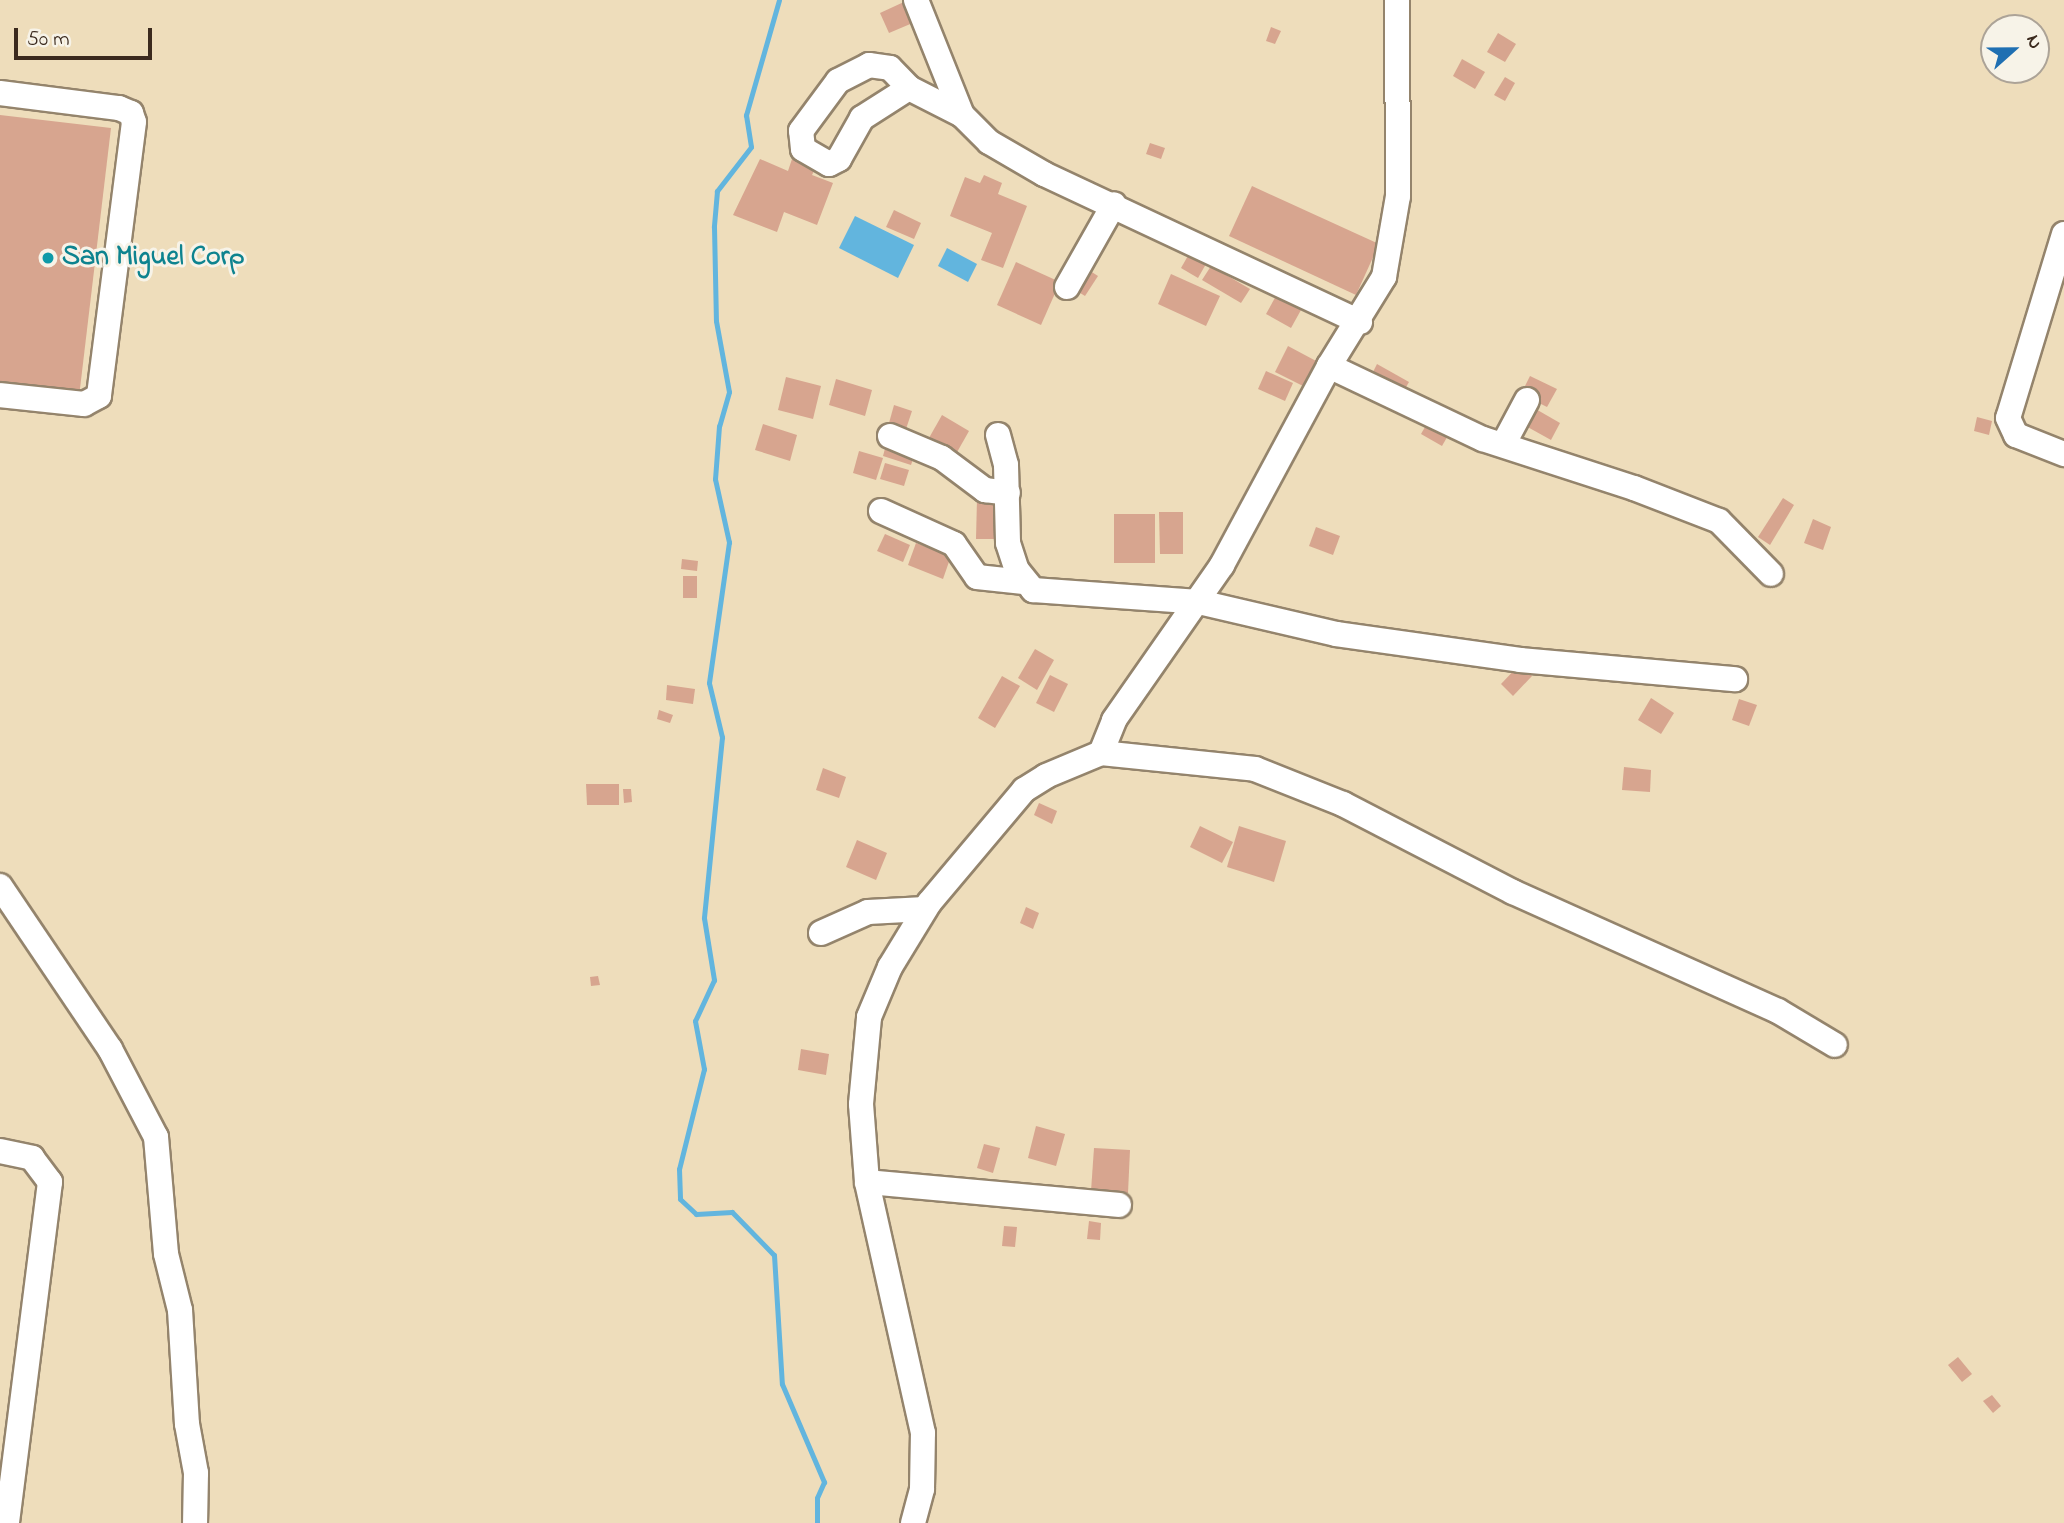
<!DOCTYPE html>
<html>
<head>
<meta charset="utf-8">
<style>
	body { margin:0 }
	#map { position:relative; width:2064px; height:1523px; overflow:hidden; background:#edb; font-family:"Indie Flower",sans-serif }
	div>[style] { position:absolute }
	.water>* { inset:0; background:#62b5de }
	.stream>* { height:5px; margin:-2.5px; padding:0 2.5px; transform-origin:2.5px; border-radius:2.5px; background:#62b5de }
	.building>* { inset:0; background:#d7a58f }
	.roads { filter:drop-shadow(2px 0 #94846c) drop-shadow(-2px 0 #94846c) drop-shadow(0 2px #94846c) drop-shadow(0 -2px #94846c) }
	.minor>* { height:24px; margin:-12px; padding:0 12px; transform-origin:12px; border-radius:12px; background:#fff }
	.dots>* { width:19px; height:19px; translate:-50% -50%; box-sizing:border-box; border:4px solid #f7f3e8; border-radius:50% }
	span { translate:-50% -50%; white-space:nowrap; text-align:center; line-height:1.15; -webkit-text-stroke:6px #f7f3e8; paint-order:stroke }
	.culture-label { font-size:28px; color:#0d838f; font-weight:700 }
	.left { translate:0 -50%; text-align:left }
	.north { position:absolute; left:1980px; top:14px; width:70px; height:70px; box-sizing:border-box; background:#f7f3e8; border:2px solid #aca397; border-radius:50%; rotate:69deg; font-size:19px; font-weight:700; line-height:28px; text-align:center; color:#3b2a1e }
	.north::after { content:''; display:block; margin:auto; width:24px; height:32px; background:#1f6fb2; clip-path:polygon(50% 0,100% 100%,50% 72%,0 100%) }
	.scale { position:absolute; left:14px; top:28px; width:138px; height:32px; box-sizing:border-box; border:4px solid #3b2a1e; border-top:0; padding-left:9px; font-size:21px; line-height:24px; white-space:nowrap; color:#3b2a1e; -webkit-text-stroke:5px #f7f3e8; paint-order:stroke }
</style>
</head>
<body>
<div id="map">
	<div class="water">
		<div style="clip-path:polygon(855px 216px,914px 245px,898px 278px,839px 248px)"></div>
		<div style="clip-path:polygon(947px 248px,977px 264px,968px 282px,938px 266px)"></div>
	</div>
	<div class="stream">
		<div style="left:779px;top:0;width:120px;rotate:106deg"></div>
		<div style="left:746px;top:115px;width:32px;rotate:81deg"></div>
		<div style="left:751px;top:147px;width:56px;rotate:127.7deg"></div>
		<div style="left:717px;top:191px;width:36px;rotate:95deg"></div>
		<div style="left:714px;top:227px;width:94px;rotate:88.8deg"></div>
		<div style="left:716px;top:321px;width:72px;rotate:79.6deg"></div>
		<div style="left:729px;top:392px;width:35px;rotate:106deg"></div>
		<div style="left:719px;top:426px;width:53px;rotate:94.3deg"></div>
		<div style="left:715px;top:479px;width:65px;rotate:77.5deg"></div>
		<div style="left:729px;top:542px;width:142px;rotate:98.1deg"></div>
		<div style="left:709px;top:683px;width:56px;rotate:76.5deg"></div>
		<div style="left:722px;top:737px;width:182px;rotate:95.7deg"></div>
		<div style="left:704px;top:918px;width:63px;rotate:80.8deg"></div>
		<div style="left:714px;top:980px;width:45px;rotate:114.9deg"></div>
		<div style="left:695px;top:1021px;width:49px;rotate:79.4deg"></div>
		<div style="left:704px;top:1069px;width:103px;rotate:104deg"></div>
		<div style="left:679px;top:1169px;width:30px;rotate:88deg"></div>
		<div style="left:680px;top:1199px;width:22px;rotate:43deg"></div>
		<div style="left:696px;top:1214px;width:36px;rotate:-3deg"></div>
		<div style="left:732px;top:1212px;width:60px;rotate:45.7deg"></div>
		<div style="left:774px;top:1255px;width:129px;rotate:86.5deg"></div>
		<div style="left:782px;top:1384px;width:107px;rotate:66.8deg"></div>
		<div style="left:824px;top:1482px;width:17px;rotate:114deg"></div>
		<div style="left:817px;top:1498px;width:25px;rotate:90deg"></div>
	</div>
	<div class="building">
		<div style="clip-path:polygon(906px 1px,915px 22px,889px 33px,880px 13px)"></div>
		<div style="clip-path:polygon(1271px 27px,1281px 31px,1275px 44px,1266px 41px)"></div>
		<div style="clip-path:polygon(1498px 33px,1516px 44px,1505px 62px,1487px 52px)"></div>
		<div style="clip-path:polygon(1462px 59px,1485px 72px,1475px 89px,1453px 76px)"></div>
		<div style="clip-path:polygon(1505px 77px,1515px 83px,1505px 101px,1494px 95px)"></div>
		<div style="clip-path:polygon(0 115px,111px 128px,79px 397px,0 387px)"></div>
		<div style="clip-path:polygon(1150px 143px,1165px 148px,1161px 159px,1146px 154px)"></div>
		<div style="clip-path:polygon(760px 159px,788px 171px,792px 159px,816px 167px,812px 175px,833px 183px,817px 225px,784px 212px,777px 232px,733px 215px)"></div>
		<div style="clip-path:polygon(984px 175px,1002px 183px,998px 194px,1027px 206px,1003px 268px,981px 260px,992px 233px,950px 216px,965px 177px,980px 183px)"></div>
		<div style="clip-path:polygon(1252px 186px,1379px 244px,1356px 295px,1229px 236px)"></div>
		<div style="clip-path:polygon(894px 210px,921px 223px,914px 239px,886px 227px)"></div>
		<div style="clip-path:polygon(1189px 254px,1206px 264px,1198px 278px,1181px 268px)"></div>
		<div style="clip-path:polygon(1016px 262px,1060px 282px,1041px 325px,997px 305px)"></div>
		<div style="clip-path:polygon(1211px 266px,1250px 289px,1241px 303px,1202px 280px)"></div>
		<div style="clip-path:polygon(1084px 267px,1098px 276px,1085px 296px,1072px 288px)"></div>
		<div style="clip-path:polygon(1171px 274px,1220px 296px,1206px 326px,1158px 304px)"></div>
		<div style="clip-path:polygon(1281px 287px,1306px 301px,1291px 328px,1266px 314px)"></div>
		<div style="clip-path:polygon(1288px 346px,1318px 362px,1305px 387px,1275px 372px)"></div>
		<div style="clip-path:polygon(1377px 364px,1409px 382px,1402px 394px,1371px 376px)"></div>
		<div style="clip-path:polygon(1266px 371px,1293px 383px,1285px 401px,1258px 389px)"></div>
		<div style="clip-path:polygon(1530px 376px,1557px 389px,1547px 407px,1521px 394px)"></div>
		<div style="clip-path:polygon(786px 377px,821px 386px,813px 419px,778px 410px)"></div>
		<div style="clip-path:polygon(836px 379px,872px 390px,865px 416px,829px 405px)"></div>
		<div style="clip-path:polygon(894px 405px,912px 411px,906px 429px,889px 423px)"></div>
		<div style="clip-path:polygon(1534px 408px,1560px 423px,1551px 440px,1524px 425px)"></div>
		<div style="clip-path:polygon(942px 415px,969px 431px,956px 454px,929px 438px)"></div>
		<div style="clip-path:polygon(1977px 417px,1992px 421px,1989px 435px,1974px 431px)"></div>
		<div style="clip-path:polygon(1429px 420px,1450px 432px,1442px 446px,1421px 434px)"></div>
		<div style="clip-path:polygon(763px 424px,797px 435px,790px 461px,755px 450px)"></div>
		<div style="clip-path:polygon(887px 441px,916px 450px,911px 465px,883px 456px)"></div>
		<div style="clip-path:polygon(859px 451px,883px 458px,876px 480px,853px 473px)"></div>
		<div style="clip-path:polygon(885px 463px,909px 470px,904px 486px,880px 479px)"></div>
		<div style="clip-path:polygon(1783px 498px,1794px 505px,1770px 545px,1758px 537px)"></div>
		<div style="clip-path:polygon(977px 499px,997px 499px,996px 539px,976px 539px)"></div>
		<div style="clip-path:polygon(1159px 512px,1183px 512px,1183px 554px,1160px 554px)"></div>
		<div style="clip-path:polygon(1114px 514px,1155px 514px,1155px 563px,1114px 563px)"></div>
		<div style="clip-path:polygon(1813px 519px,1831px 527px,1823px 550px,1804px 543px)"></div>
		<div style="clip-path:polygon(1316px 527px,1340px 536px,1333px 555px,1309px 546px)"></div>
		<div style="clip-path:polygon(885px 534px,910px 545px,903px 562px,877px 551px)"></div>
		<div style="clip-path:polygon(916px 543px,951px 556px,943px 579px,908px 565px)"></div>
		<div style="clip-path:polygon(682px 559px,698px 561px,697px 571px,681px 569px)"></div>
		<div style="clip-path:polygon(683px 576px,697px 576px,697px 598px,683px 598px)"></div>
		<div style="clip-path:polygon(1035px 649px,1054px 660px,1037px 690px,1018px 678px)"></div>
		<div style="clip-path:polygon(1520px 664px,1532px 676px,1513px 696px,1501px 684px)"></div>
		<div style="clip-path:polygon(1050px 675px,1068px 684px,1054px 712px,1036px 703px)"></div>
		<div style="clip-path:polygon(1002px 676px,1020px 686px,995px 728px,978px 718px)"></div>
		<div style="clip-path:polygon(667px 685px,695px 689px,693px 704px,666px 700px)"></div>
		<div style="clip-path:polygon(1651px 698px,1674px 713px,1661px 734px,1638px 720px)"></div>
		<div style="clip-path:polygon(1739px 699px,1757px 705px,1749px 726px,1732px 720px)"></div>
		<div style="clip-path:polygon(659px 710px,673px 715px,670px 723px,657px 719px)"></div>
		<div style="clip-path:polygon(1624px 767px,1651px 770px,1650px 792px,1622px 790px)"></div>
		<div style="clip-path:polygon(823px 768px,846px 777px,839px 798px,816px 790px)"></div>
		<div style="clip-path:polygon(586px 784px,619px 784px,619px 805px,587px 805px)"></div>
		<div style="clip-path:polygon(623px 789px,631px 789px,632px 802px,624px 803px)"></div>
		<div style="clip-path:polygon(1039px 803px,1057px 811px,1052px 824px,1034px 815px)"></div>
		<div style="clip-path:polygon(1200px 826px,1233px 842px,1222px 863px,1190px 847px)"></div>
		<div style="clip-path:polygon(1239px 826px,1286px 841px,1274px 882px,1227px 867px)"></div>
		<div style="clip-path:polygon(857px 840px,887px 853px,876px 880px,846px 867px)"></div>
		<div style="clip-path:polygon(1026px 907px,1039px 913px,1033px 929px,1020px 923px)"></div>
		<div style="clip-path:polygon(598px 976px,600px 985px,591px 986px,590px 977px)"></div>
		<div style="clip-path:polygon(801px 1049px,829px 1054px,826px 1075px,798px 1070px)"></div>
		<div style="clip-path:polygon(1036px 1126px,1065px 1134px,1056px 1166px,1028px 1158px)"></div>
		<div style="clip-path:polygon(984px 1144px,1000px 1148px,993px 1173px,977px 1168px)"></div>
		<div style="clip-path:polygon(1094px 1148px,1130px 1150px,1128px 1193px,1091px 1191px)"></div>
		<div style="clip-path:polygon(1089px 1221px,1101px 1223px,1100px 1240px,1087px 1239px)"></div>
		<div style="clip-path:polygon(1004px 1226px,1017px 1227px,1015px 1247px,1002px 1246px)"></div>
		<div style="clip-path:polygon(1958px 1357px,1972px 1374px,1962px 1382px,1948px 1365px)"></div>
		<div style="clip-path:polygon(1992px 1395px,2001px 1406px,1993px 1413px,1983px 1401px)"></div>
	</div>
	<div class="roads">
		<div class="minor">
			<div style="left:916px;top:0;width:124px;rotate:68.2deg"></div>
			<div style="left:962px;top:115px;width:38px;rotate:45deg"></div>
			<div style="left:989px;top:142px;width:64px;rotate:30.2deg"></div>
			<div style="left:1044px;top:174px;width:349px;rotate:25.1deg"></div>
			<div style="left:909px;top:88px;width:56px;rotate:147.4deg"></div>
			<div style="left:862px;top:118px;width:47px;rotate:119.3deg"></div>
			<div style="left:839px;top:159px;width:11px;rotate:153deg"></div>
			<div style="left:829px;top:164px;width:30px;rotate:-150deg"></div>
			<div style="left:803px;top:149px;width:18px;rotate:-96deg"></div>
			<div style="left:801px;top:131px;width:62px;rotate:-53.5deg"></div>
			<div style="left:838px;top:81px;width:35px;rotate:-27deg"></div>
			<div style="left:869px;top:65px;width:21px;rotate:8deg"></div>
			<div style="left:890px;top:68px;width:28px;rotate:46deg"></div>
			<div style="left:909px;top:88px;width:59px;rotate:27deg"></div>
			<div style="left:0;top:93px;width:120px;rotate:7.2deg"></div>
			<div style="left:119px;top:108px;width:13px;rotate:23deg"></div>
			<div style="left:131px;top:113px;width:9px;rotate:72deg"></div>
			<div style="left:134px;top:122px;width:276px;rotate:97.3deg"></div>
			<div style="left:99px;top:396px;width:17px;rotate:152deg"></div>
			<div style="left:84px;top:404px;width:84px;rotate:-173.9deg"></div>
			<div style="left:2064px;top:234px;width:192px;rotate:106.9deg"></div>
			<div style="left:2008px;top:418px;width:19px;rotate:65deg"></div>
			<div style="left:2016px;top:435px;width:52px;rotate:21.6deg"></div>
			<div style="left:1067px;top:287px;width:95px;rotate:-60.5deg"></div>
			<div style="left:1329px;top:366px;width:170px;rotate:25.4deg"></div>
			<div style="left:1483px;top:439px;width:159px;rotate:18deg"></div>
			<div style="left:1634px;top:488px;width:91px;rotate:21.2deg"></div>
			<div style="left:1719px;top:521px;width:74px;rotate:45.5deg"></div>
			<div style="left:998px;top:435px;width:31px;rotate:75deg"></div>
			<div style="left:1006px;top:465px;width:78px;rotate:88.5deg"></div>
			<div style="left:1008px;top:543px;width:28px;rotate:72deg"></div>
			<div style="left:1017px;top:570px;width:26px;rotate:51deg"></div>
			<div style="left:1033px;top:590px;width:166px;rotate:4.1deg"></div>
			<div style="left:1199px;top:602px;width:141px;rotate:13.1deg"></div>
			<div style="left:1336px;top:634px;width:186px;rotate:8deg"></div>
			<div style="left:1520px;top:660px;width:216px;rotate:5.1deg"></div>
			<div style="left:890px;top:436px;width:56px;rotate:22.9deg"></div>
			<div style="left:942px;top:458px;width:54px;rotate:36.7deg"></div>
			<div style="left:985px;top:490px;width:23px;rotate:7deg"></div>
			<div style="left:1503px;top:445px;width:51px;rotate:-61.9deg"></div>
			<div style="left:881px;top:511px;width:80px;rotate:24.3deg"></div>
			<div style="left:954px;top:544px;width:40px;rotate:55.1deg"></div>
			<div style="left:977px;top:577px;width:47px;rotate:6.1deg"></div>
			<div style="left:1101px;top:753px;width:35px;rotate:-68deg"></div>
			<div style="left:1114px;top:720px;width:189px;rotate:-55.1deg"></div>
			<div style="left:1222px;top:565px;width:226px;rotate:-61.7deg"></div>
			<div style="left:1329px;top:366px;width:105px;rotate:-58.3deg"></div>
			<div style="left:1384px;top:277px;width:82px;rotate:-80.2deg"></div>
			<div style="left:1398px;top:196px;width:196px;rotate:-90.3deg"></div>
			<div style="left:0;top:886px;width:197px;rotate:56deg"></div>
			<div style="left:110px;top:1049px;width:99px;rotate:62.4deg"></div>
			<div style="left:156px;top:1137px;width:117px;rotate:85.1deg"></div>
			<div style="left:166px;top:1254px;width:58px;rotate:76deg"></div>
			<div style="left:180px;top:1310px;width:114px;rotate:86.5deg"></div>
			<div style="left:187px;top:1424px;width:50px;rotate:79.6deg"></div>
			<div style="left:196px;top:1473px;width:50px;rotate:91.1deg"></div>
			<div style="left:821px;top:933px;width:51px;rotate:-24.1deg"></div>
			<div style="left:868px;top:912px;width:57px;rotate:-3deg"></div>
			<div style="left:0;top:1151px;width:33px;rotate:12deg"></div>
			<div style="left:32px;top:1158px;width:30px;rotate:53deg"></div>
			<div style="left:50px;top:1182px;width:344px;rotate:97.2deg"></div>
			<div style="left:867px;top:1182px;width:253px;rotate:5.2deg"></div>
			<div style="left:913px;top:1523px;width:35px;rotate:-75deg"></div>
			<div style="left:922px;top:1489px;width:56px;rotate:-89deg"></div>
			<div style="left:923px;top:1433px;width:257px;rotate:-102.6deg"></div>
			<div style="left:867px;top:1182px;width:78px;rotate:-94.4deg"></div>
			<div style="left:861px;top:1104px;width:87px;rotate:-84.7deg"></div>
			<div style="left:869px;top:1017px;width:54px;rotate:-67.2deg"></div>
			<div style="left:890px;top:967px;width:75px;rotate:-58.6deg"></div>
			<div style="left:929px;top:903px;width:148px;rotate:-49.9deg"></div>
			<div style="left:1024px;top:790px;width:26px;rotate:-32deg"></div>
			<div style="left:1046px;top:776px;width:60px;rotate:-22.7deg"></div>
			<div style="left:1101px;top:753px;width:155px;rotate:5.9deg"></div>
			<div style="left:1255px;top:769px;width:95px;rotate:21.7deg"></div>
			<div style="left:1343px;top:804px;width:191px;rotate:27.4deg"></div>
			<div style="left:1513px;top:892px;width:290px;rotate:24.2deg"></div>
			<div style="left:1778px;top:1011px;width:66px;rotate:30.8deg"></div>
		</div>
	</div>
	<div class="dots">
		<div style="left:48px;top:258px;background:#0f9aa8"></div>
	</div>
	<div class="culture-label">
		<span class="left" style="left:62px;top:258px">San Miguel Corp</span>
	</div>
	<div class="north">N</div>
	<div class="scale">50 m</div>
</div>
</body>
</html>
